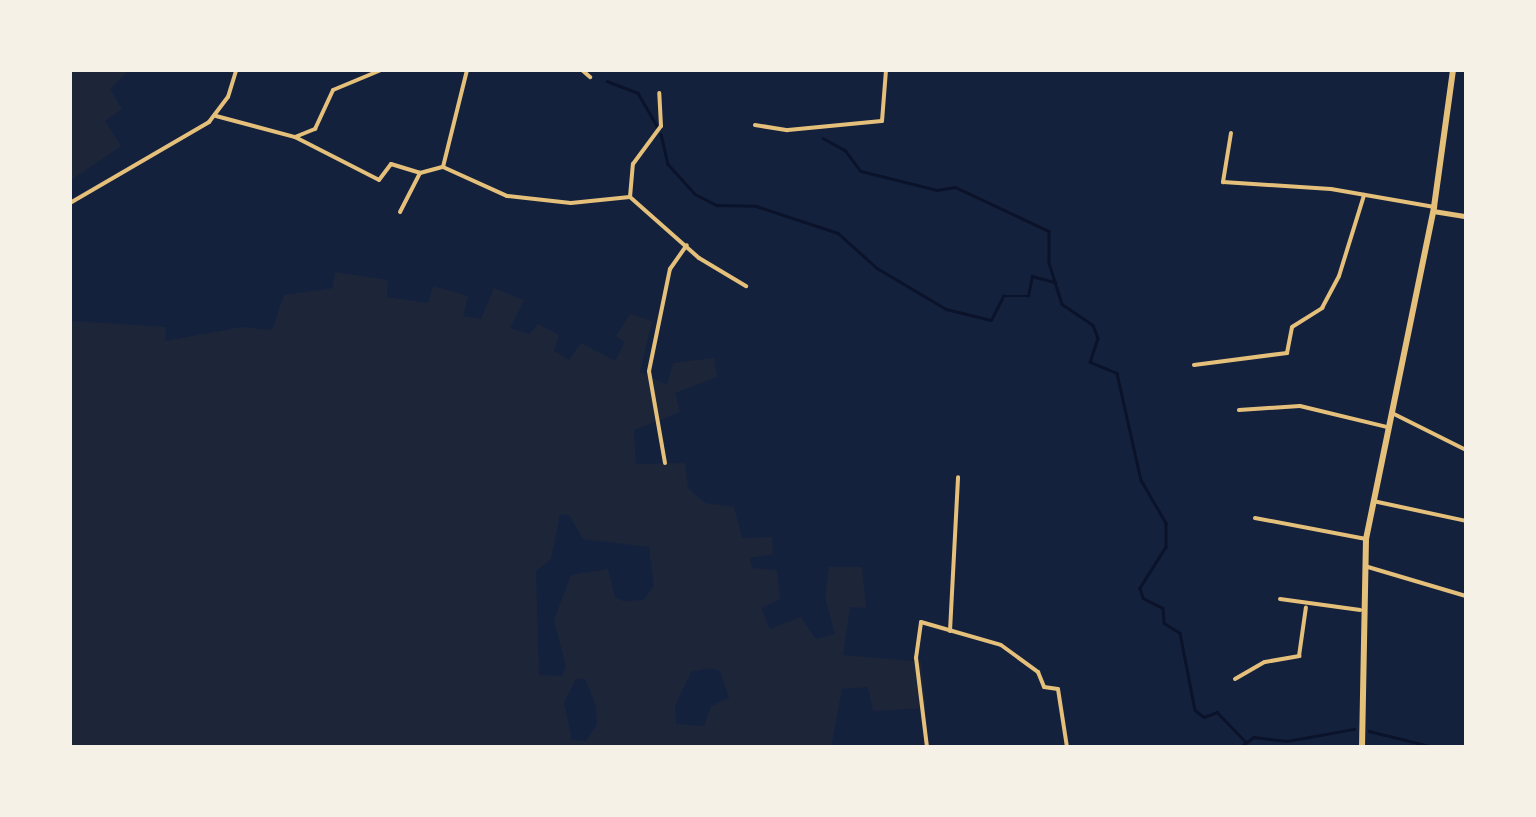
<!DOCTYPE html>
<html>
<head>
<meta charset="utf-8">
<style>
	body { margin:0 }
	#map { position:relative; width:1536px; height:817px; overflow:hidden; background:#14213d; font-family:"Alegreya Sans",sans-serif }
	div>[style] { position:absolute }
	.green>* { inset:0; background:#1d2539 }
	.stream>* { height:2.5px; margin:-1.25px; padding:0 1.25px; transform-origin:1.25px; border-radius:1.25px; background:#0b132b }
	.minor>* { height:4px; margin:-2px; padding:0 2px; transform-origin:2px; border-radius:2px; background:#e5c07b }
	.tertiary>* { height:5px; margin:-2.5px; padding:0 2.5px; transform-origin:2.5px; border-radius:2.5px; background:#e5c07b }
	.primary>* { height:6px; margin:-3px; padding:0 3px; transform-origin:3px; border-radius:3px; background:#e5c07b }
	span { translate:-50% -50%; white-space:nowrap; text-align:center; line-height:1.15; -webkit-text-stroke:10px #f6f1e7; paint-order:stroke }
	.frame { position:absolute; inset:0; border:72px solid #f6f1e7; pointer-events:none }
</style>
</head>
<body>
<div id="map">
	<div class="green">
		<div style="clip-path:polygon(70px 70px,129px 70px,110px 89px,122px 109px,105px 121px,121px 146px,70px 181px)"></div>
		<div style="clip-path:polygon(evenodd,335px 272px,388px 280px,387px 297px,428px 303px,433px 286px,468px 296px,463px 316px,481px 319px,494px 288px,524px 300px,510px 328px,529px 334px,538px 324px,559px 335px,554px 351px,569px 360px,581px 343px,615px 361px,625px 342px,616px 336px,630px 314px,652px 321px,640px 372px,667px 385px,673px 363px,714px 358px,717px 377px,675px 393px,680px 412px,634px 430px,636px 464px,685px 463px,688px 488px,705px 503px,734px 507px,742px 538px,772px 537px,773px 554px,750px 558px,752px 568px,777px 570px,780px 599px,761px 608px,770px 629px,801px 617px,816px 639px,835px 634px,825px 597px,829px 567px,862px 567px,866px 608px,850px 607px,843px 655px,921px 662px,926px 708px,873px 711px,868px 687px,842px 689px,831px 747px,70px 747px,70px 301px,72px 321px,166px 327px,165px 341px,241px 327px,272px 330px,284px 295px,333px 288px,335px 272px,560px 514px,569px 515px,583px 539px,649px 547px,654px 586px,643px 600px,624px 601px,615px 598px,608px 569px,571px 575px,554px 620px,566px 667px,562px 676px,539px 675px,536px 571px,551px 559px,560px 514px,335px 272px,710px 668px,720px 671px,729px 698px,711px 706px,704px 726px,676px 724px,675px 706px,691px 672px,710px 668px,335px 272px,576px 679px,585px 679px,596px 706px,597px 725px,586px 741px,572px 740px,564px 702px,576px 679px)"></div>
	</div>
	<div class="stream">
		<div style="left:607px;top:81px;width:33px;rotate:21deg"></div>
		<div style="left:638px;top:93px;width:39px;rotate:60deg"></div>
		<div style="left:661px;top:134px;width:31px;rotate:77deg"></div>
		<div style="left:668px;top:164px;width:40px;rotate:48deg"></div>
		<div style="left:695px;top:194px;width:25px;rotate:27deg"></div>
		<div style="left:717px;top:205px;width:39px;rotate:1deg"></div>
		<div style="left:756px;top:206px;width:86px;rotate:18.2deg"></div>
		<div style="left:838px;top:233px;width:52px;rotate:41.9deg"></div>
		<div style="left:877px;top:268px;width:80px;rotate:30.7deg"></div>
		<div style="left:946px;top:309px;width:46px;rotate:13.7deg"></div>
		<div style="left:991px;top:320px;width:27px;rotate:-63deg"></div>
		<div style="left:1003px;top:296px;width:25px"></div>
		<div style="left:1028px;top:296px;width:20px;rotate:-79deg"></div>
		<div style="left:1032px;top:276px;width:24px;rotate:15deg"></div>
		<div style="left:823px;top:138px;width:25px;rotate:29deg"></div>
		<div style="left:845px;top:150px;width:26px;rotate:53deg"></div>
		<div style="left:861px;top:171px;width:78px;rotate:14deg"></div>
		<div style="left:937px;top:190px;width:18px;rotate:-9deg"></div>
		<div style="left:955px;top:187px;width:104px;rotate:25.1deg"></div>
		<div style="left:1049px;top:231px;width:32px;rotate:90deg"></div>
		<div style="left:1049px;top:263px;width:43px;rotate:72.4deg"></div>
		<div style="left:1062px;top:304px;width:37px;rotate:34deg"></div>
		<div style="left:1093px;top:325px;width:14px;rotate:69deg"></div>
		<div style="left:1098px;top:338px;width:25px;rotate:108deg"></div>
		<div style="left:1090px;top:362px;width:29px;rotate:22deg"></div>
		<div style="left:1117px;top:373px;width:110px;rotate:77.4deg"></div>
		<div style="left:1141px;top:480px;width:50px;rotate:59.8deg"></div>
		<div style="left:1166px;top:523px;width:24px;rotate:90deg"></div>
		<div style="left:1166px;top:547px;width:49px;rotate:122.4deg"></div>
		<div style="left:1140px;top:588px;width:10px;rotate:73deg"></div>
		<div style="left:1143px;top:598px;width:22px;rotate:27deg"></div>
		<div style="left:1163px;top:608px;width:15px;rotate:86deg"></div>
		<div style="left:1164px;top:623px;width:19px;rotate:32deg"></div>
		<div style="left:1180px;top:633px;width:78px;rotate:79deg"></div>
		<div style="left:1195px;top:710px;width:11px;rotate:38deg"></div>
		<div style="left:1204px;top:717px;width:14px;rotate:-21deg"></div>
		<div style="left:1217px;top:712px;width:40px;rotate:46deg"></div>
		<div style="left:1369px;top:731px;width:67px;rotate:13.8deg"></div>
		<div style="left:1240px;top:747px;width:17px;rotate:-36deg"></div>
		<div style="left:1254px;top:737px;width:33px;rotate:7deg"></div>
		<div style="left:1287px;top:741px;width:68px;rotate:-10.2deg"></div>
	</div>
	<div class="minor">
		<div style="left:582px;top:70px;width:11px;rotate:41deg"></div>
		<div style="left:216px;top:116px;width:82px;rotate:14.9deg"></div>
		<div style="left:295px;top:137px;width:94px;rotate:27.1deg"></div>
		<div style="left:379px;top:180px;width:20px;rotate:-53deg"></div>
		<div style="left:391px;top:164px;width:30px;rotate:17deg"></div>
		<div style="left:755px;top:125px;width:33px;rotate:9deg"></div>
		<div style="left:788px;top:130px;width:94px;rotate:-5.5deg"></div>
		<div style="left:882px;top:121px;width:51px;rotate:-85.5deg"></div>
		<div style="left:1231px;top:133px;width:50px;rotate:99.3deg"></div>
		<div style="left:1223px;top:182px;width:108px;rotate:3.7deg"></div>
		<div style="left:1331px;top:189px;width:105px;rotate:9.9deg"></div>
		<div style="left:295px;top:137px;width:22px;rotate:-22deg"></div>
		<div style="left:315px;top:129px;width:43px;rotate:-65.2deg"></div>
		<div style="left:333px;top:90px;width:52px;rotate:-22.6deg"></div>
		<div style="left:443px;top:167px;width:100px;rotate:-76.1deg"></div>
		<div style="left:630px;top:197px;width:33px;rotate:-85deg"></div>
		<div style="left:633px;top:164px;width:47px;rotate:-53.6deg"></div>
		<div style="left:661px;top:126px;width:33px;rotate:-93deg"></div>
		<div style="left:70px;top:203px;width:161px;rotate:-30.2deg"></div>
		<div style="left:209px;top:122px;width:31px;rotate:-53deg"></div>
		<div style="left:228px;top:97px;width:28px;rotate:-73deg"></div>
		<div style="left:400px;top:212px;width:44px;rotate:-62.9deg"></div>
		<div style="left:420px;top:173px;width:24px;rotate:-15deg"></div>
		<div style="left:443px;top:167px;width:70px;rotate:24.4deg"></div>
		<div style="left:507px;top:196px;width:64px;rotate:6.2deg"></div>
		<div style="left:571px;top:203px;width:59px;rotate:-5.8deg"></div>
		<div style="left:630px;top:197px;width:92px;rotate:41.5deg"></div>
		<div style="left:699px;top:258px;width:55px;rotate:30.8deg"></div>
		<div style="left:1194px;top:365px;width:94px;rotate:-7.4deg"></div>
		<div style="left:1287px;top:353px;width:26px;rotate:-79deg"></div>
		<div style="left:1292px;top:327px;width:36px;rotate:-32deg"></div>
		<div style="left:1322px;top:308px;width:36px;rotate:-62deg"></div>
		<div style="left:1339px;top:276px;width:85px;rotate:-72.8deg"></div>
		<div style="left:1239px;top:410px;width:61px;rotate:-3.8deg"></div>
		<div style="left:1300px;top:406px;width:89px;rotate:13.6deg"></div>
		<div style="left:1394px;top:414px;width:80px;rotate:26.6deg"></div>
		<div style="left:665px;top:463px;width:93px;rotate:-99.9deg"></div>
		<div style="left:649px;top:371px;width:104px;rotate:-78.4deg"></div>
		<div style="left:670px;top:269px;width:29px;rotate:-55deg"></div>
		<div style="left:1373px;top:501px;width:95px;rotate:12.1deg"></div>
		<div style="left:1255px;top:518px;width:113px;rotate:10.7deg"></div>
		<div style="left:1368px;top:567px;width:102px;rotate:16.5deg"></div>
		<div style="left:1280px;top:599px;width:81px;rotate:7.8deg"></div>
		<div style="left:950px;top:631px;width:154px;rotate:-87deg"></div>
		<div style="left:1235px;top:679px;width:34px;rotate:-30deg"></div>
		<div style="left:1265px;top:662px;width:35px;rotate:-10deg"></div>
		<div style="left:1299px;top:656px;width:49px;rotate:-81.9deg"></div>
		<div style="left:927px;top:747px;width:90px;rotate:-97deg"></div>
		<div style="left:916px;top:658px;width:36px;rotate:-82deg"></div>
		<div style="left:921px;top:622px;width:83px;rotate:16deg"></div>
		<div style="left:1001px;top:645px;width:46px;rotate:36.1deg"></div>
		<div style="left:1038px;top:672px;width:16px;rotate:68deg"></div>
		<div style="left:1044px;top:687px;width:14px;rotate:8deg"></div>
		<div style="left:1058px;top:689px;width:59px;rotate:81.2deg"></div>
	</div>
	<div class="tertiary">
		<div style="left:1433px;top:211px;width:33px;rotate:9deg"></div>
	</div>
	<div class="primary">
		<div style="left:1362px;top:747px;width:208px;rotate:-88.9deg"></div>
		<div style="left:1366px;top:539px;width:339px;rotate:-78.4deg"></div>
		<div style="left:1434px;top:207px;width:138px;rotate:-82.1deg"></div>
	</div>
	<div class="frame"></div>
</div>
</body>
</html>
